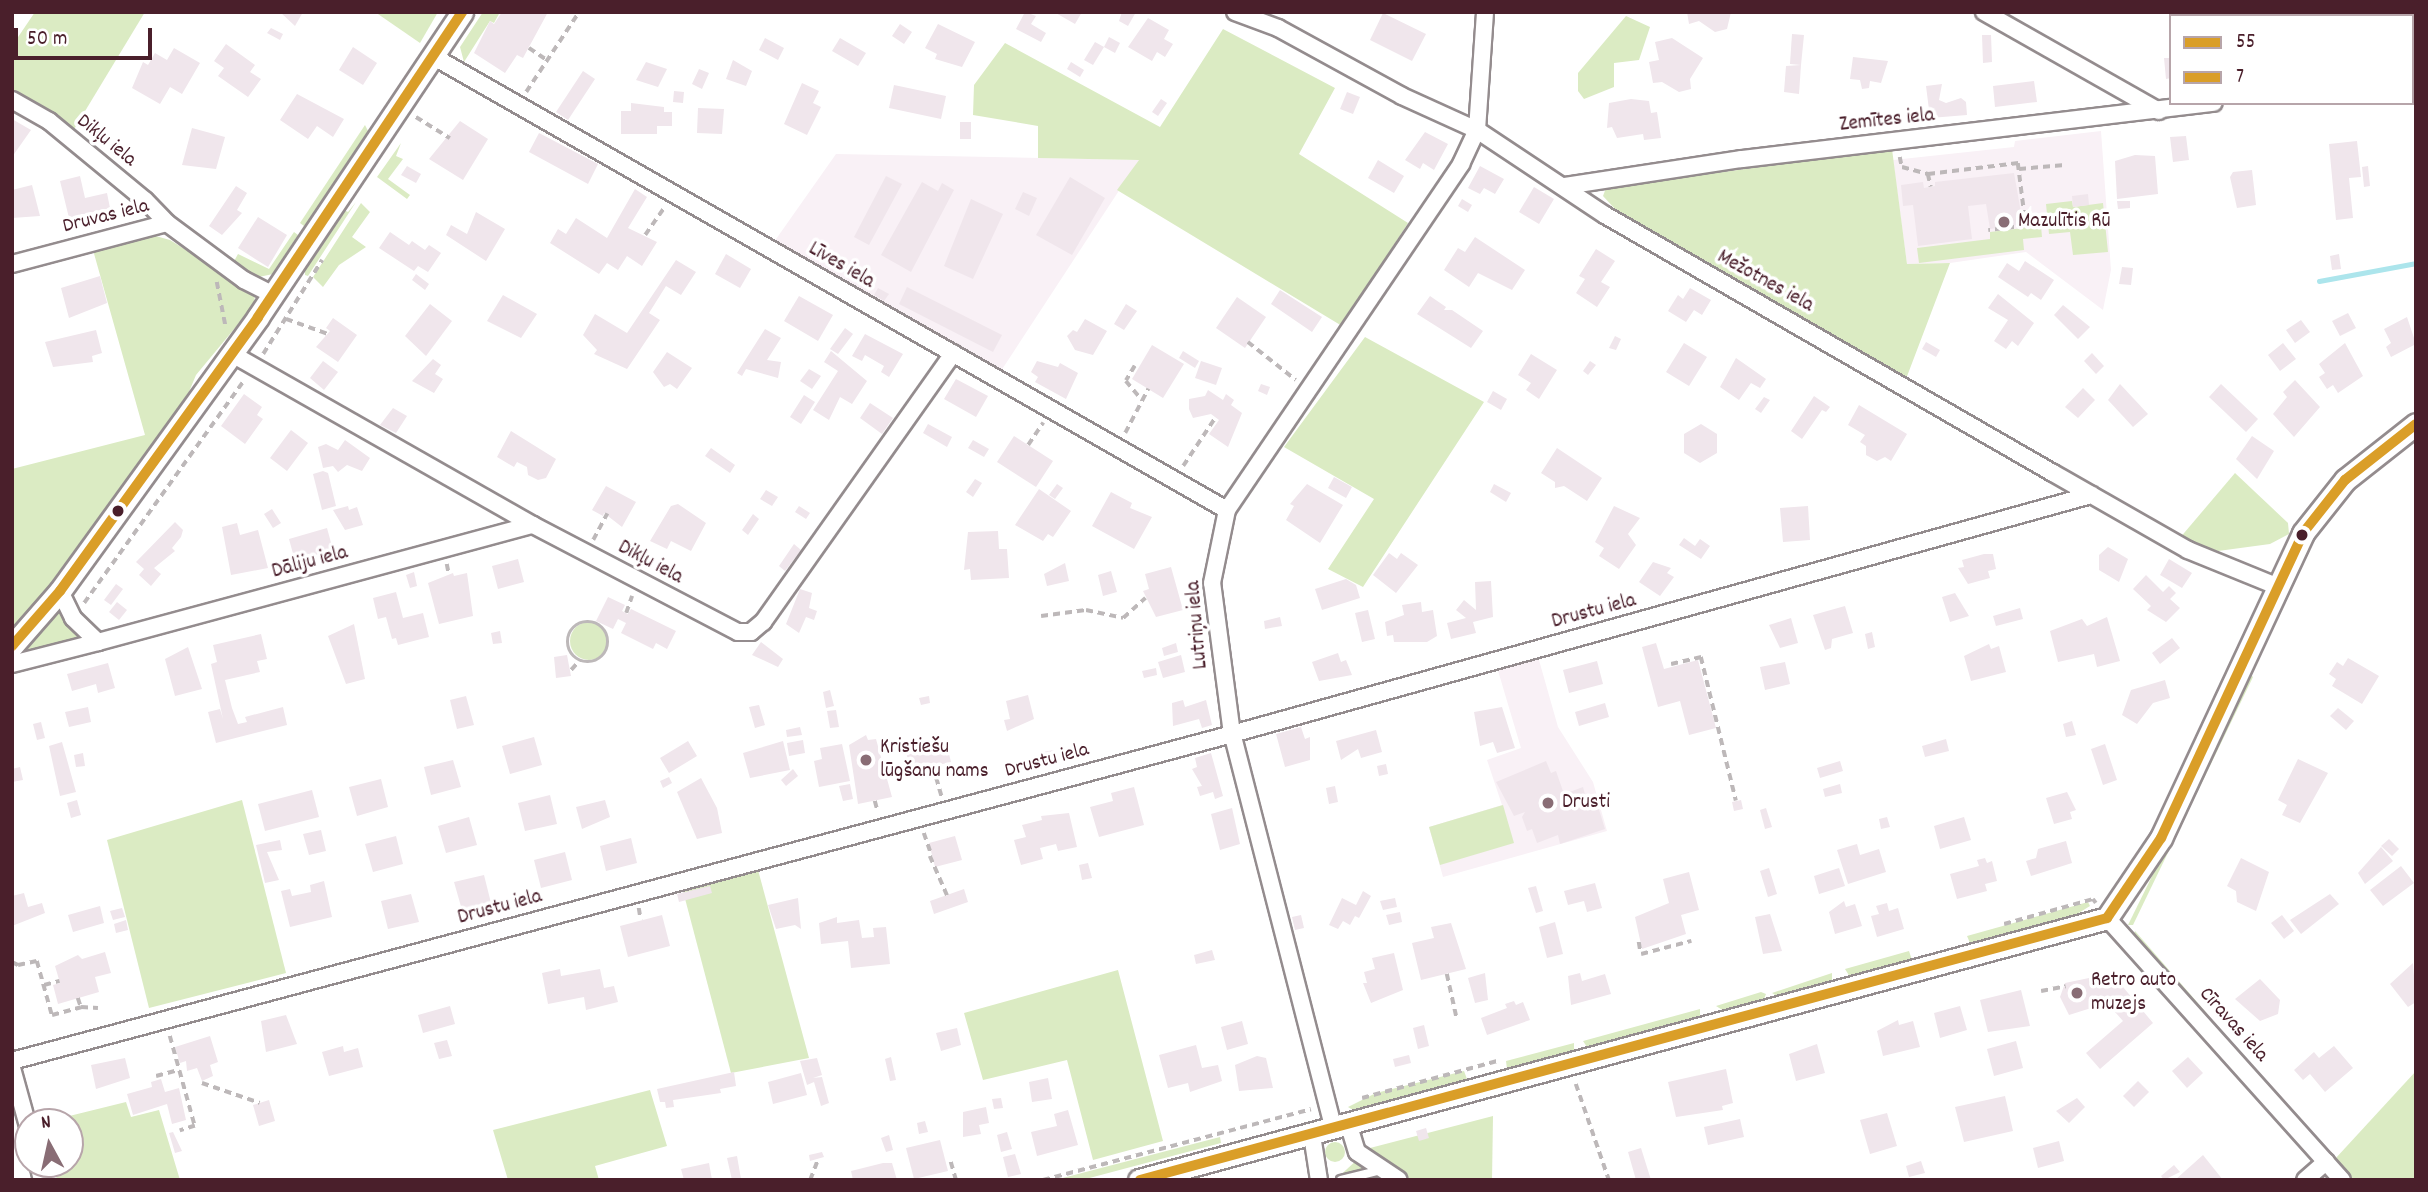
<!DOCTYPE html>
<html>
<head>
<meta charset="utf-8">
<style>
	body { margin:0 }
	#map { position:relative; width:2428px; height:1192px; overflow:hidden; background:#fff; font-family:Dekko,sans-serif }
	div>[style] { position:absolute }
	.built>* { inset:0; background:#f9f1f6 }
	.green>* { inset:0; background:#dbebc3 }
	.round { border-radius:50% }
	.stream>* { height:5px; margin:-2.5px; padding:0 2.5px; transform-origin:2.5px; border-radius:2.5px; background:#ace5ec }
	.building>* { inset:0; background:#f0e6ec }
	.path>* { height:3.5px; margin-top:-1.75px; transform-origin:0; background:repeating-linear-gradient(90deg,#bdb8b9 0 7px,transparent 0 12px) }
	.path>.ring { margin:-1.75px; padding:0; box-sizing:content-box; background:none; border:3.5px solid #bdb8b9; border-radius:50% }
	.roads { filter:drop-shadow(2px 0 #948c8e) drop-shadow(-2px 0 #948c8e) drop-shadow(0 2px #948c8e) drop-shadow(0 -2px #948c8e) }
	.lane>* { height:8px; margin:-4px; padding:0 4px; transform-origin:4px; border-radius:4px; background:#fff }
	.street>* { height:16px; margin:-8px; padding:0 8px; transform-origin:8px; border-radius:8px; background:#fff }
	.secondary>* { height:21px; margin:-10.5px; padding:0 10.5px; transform-origin:10.5px; border-radius:10.5px; background:#fff }
	.bus-1>* { height:10px; margin:-5px; padding:0 5px; transform-origin:5px; border-radius:5px; background:#da9e28 }
	.bus-2>* { height:10px; margin:-5px; padding:0 5px; transform-origin:5px; border-radius:5px; background:#da9e28 }
	.dots>* { width:19px; height:19px; translate:-50% -50%; box-sizing:border-box; border:4px solid #fff; border-radius:50% }
	span { translate:-50% -50%; white-space:nowrap; text-align:center; line-height:1.15; -webkit-text-stroke:7px #fff; paint-order:stroke }
	.street-label { font-size:21px; color:#4a1f2b }
	.poi-label { font-size:21px; color:#4a1f2b }
	.left { translate:0 -50%; text-align:left }
	.frame { position:absolute; inset:0; border:14px solid #4a1f2b; pointer-events:none }
	.legend { position:absolute; left:2169px; top:14px; width:245px; height:91px; box-sizing:border-box; background:#fff; border:2px solid #b7a5aa; margin:0; padding:9px 12px; list-style:none; font-size:21px; color:#4a1f2b }
	.legend li { display:flex; align-items:center; gap:14px; height:35px }
	.legend b { width:35px; border:2px solid #b7a5aa }
	.north { position:absolute; left:14px; top:1108px; width:70px; height:70px; box-sizing:border-box; background:#fff; border:2px solid #b7a5aa; border-radius:50%; rotate:352deg; font-size:19px; font-weight:700; line-height:28px; text-align:center; color:#4a1f2b }
	.north::after { content:''; display:block; margin:auto; width:24px; height:32px; background:#896d75; clip-path:polygon(50% 0,100% 100%,50% 72%,0 100%) }
	.scale { position:absolute; left:14px; top:28px; width:138px; height:32px; box-sizing:border-box; border:4px solid #4a1f2b; border-top:0; padding-left:9px; font-size:21px; line-height:24px; white-space:nowrap; color:#4a1f2b; -webkit-text-stroke:5px #fff; paint-order:stroke }
</style>
</head>
<body>
<div id="map">
	<div class="built">
		<div style="clip-path:polygon(2101px 131px,2111px 270px,2103px 310px,2026px 252px,1950px 263px,1907px 264px,1893px 160px,2014px 147px,2015px 141px)"></div>
		<div style="clip-path:polygon(836px 154px,1139px 160px,999px 374px,774px 242px)"></div>
		<div style="clip-path:polygon(1537px 653px,1558px 727px,1593px 782px,1607px 831px,1443px 877px,1429px 827px,1502px 805px,1487px 760px,1521px 748px,1496px 664px)"></div>
	</div>
	<div class="green">
		<div style="clip-path:polygon(35px 12px,145px 12px,73px 131px,12px 92px,12px 46px)"></div>
		<div style="clip-path:polygon(375px 12px,438px 12px,420px 43px)"></div>
		<div style="clip-path:polygon(483px 12px,500px 12px,494px 23px,490px 21px,464px 62px,460px 47px)"></div>
		<div style="clip-path:polygon(1626px 16px,1650px 27px,1639px 60px,1614px 63px,1614px 87px,1584px 99px,1578px 91px,1578px 73px)"></div>
		<div style="clip-path:polygon(1223px 29px,1335px 88px,1299px 154px,1408px 223px,1342px 326px,1117px 190px,1139px 160px,1038px 158px,1038px 126px,973px 115px,974px 85px,1005px 43px,1160px 127px)"></div>
		<div style="clip-path:polygon(365px 125px,369px 133px,331px 192px,304px 226px,300px 223px)"></div>
		<div style="clip-path:polygon(401px 143px,396px 156px,403px 159px,388px 179px,410px 195px,407px 199px,377px 177px)"></div>
		<div style="clip-path:polygon(1892px 149px,1907px 264px,1950px 263px,1906px 379px,1616px 210px,1603px 196px,1606px 188px)"></div>
		<div style="clip-path:polygon(2072px 201px,2073px 207px,2103px 203px,2108px 252px,2073px 255px,2070px 232px,2049px 234px,2046px 204px)"></div>
		<div style="clip-path:polygon(356px 202px,308px 276px,305px 275px,305px 267px,344px 210px,348px 212px)"></div>
		<div style="clip-path:polygon(361px 203px,370px 212px,352px 237px,366px 247px,339px 265px,323px 287px,313px 277px)"></div>
		<div style="clip-path:polygon(2041px 226px,2042px 237px,2023px 239px,2024px 250px,1919px 263px,1917px 248px,1990px 239px,1990px 232px)"></div>
		<div style="clip-path:polygon(294px 232px,298px 235px,273px 274px,254px 278px,233px 263px,238px 254px,269px 269px)"></div>
		<div style="clip-path:polygon(152px 235px,170px 240px,255px 293px,254px 305px,196px 375px,186px 399px,35px 609px,12px 629px,12px 469px,145px 435px,93px 250px)"></div>
		<div style="clip-path:polygon(1365px 337px,1484px 402px,1363px 587px,1328px 569px,1374px 499px,1284px 447px)"></div>
		<div style="clip-path:polygon(2235px 473px,2288px 523px,2289px 534px,2270px 544px,2218px 551px,2179px 539px)"></div>
		<div style="clip-path:polygon(61px 609px,86px 638px,13px 659px,56px 610px)"></div>
		<div class="round" style="left:570px;top:622px;width:38px;height:38px"></div>
		<div style="clip-path:polygon(2251px 675px,2253px 677px,2133px 925px,2128px 925px)"></div>
		<div style="clip-path:polygon(242px 800px,286px 973px,149px 1008px,107px 840px)"></div>
		<div style="clip-path:polygon(1503px 805px,1514px 843px,1440px 865px,1429px 827px)"></div>
		<div style="clip-path:polygon(758px 870px,809px 1058px,731px 1073px,683px 891px)"></div>
		<div style="clip-path:polygon(2088px 902px,2090px 906px,2077px 914px,1970px 943px,1967px 936px)"></div>
		<div style="clip-path:polygon(2135px 931px,2211px 1018px,2133px 936px)"></div>
		<div style="clip-path:polygon(1909px 951px,1912px 960px,1850px 977px,1845px 969px)"></div>
		<div style="clip-path:polygon(1118px 970px,1163px 1141px,1093px 1160px,1067px 1060px,983px 1080px,964px 1013px)"></div>
		<div style="clip-path:polygon(1832px 973px,1832px 981px,1777px 996px,1772px 993px)"></div>
		<div style="clip-path:polygon(1761px 992px,1766px 994px,1764px 999px,1724px 1011px,1716px 1006px)"></div>
		<div style="clip-path:polygon(1700px 1009px,1700px 1017px,1587px 1047px,1583px 1041px)"></div>
		<div style="clip-path:polygon(1574px 1043px,1574px 1051px,1507px 1069px,1506px 1061px)"></div>
		<div style="clip-path:polygon(1464px 1071px,1467px 1079px,1353px 1110px,1348px 1107px,1376px 1093px)"></div>
		<div style="clip-path:polygon(2416px 1071px,2416px 1180px,2352px 1180px,2335px 1159px)"></div>
		<div style="clip-path:polygon(650px 1090px,667px 1146px,595px 1166px,599px 1180px,508px 1180px,493px 1130px)"></div>
		<div style="clip-path:polygon(126px 1102px,131px 1117px,159px 1110px,180px 1180px,57px 1180px,53px 1164px,70px 1164px,70px 1122px,45px 1122px)"></div>
		<div style="clip-path:polygon(1493px 1116px,1492px 1180px,1335px 1180px,1370px 1148px)"></div>
		<div style="clip-path:polygon(1220px 1137px,1221px 1143px,1082px 1180px,1055px 1180px)"></div>
		<div class="round" style="left:1325px;top:1142px;width:20px;height:20px"></div>
	</div>
	<div class="stream">
		<div style="left:2319px;top:281px;width:99px;rotate:-10.5deg"></div>
	</div>
	<div class="building">
		<div style="clip-path:polygon(280px 12px,303px 12px,295px 26px)"></div>
		<div style="clip-path:polygon(502px 12px,548px 12px,523px 58px,517px 55px,505px 73px,474px 53px,490px 21px,494px 24px)"></div>
		<div style="clip-path:polygon(1025px 12px,1036px 16px,1031px 24px,1046px 33px,1041px 42px,1016px 29px)"></div>
		<div style="clip-path:polygon(1054px 12px,1082px 12px,1075px 24px)"></div>
		<div style="clip-path:polygon(1122px 12px,1136px 12px,1128px 26px,1119px 21px)"></div>
		<div style="clip-path:polygon(1687px 12px,1731px 12px,1727px 29px,1715px 32px,1699px 21px,1689px 24px)"></div>
		<div style="clip-path:polygon(2188px 12px,2217px 12px,2188px 16px)"></div>
		<div style="clip-path:polygon(2287px 12px,2328px 12px,2328px 16px,2288px 16px)"></div>
		<div style="clip-path:polygon(2355px 12px,2396px 12px,2396px 16px,2356px 16px)"></div>
		<div style="clip-path:polygon(1383px 13px,1426px 34px,1412px 61px,1370px 40px)"></div>
		<div style="clip-path:polygon(1148px 18px,1169px 30px,1164px 39px,1173px 44px,1165px 57px,1157px 52px,1152px 61px,1128px 47px)"></div>
		<div style="clip-path:polygon(900px 24px,912px 32px,904px 44px,892px 36px)"></div>
		<div style="clip-path:polygon(938px 24px,975px 42px,962px 67px,935px 59px,937px 54px,925px 48px)"></div>
		<div style="clip-path:polygon(271px 28px,283px 34px,280px 40px,267px 33px)"></div>
		<div style="clip-path:polygon(1792px 34px,1804px 35px,1801px 65px,1790px 64px)"></div>
		<div style="clip-path:polygon(1982px 35px,1991px 35px,1992px 62px,1983px 63px)"></div>
		<div style="clip-path:polygon(1109px 37px,1120px 43px,1115px 53px,1104px 47px)"></div>
		<div style="clip-path:polygon(765px 38px,784px 48px,778px 60px,759px 50px)"></div>
		<div style="clip-path:polygon(840px 38px,866px 53px,858px 66px,832px 51px)"></div>
		<div style="clip-path:polygon(1672px 38px,1703px 58px,1690px 79px,1691px 89px,1679px 92px,1662px 82px,1653px 83px,1649px 62px,1659px 60px,1655px 42px)"></div>
		<div style="clip-path:polygon(1095px 42px,1104px 47px,1093px 65px,1084px 60px)"></div>
		<div style="clip-path:polygon(226px 44px,255px 65px,250px 72px,261px 79px,248px 97px,218px 76px,224px 68px,214px 61px)"></div>
		<div style="clip-path:polygon(353px 47px,377px 63px,363px 85px,339px 70px)"></div>
		<div style="clip-path:polygon(174px 48px,200px 63px,182px 94px,170px 87px,160px 104px,132px 88px,143px 62px,148px 65px,155px 53px,167px 60px)"></div>
		<div style="clip-path:polygon(1853px 57px,1888px 61px,1881px 83px,1870px 81px,1869px 88px,1862px 89px,1860px 80px,1850px 79px)"></div>
		<div style="clip-path:polygon(2164px 58px,2171px 58px,2171px 78px,2166px 79px)"></div>
		<div style="clip-path:polygon(733px 60px,752px 71px,746px 86px,726px 79px)"></div>
		<div style="clip-path:polygon(646px 62px,667px 69px,658px 87px,636px 80px)"></div>
		<div style="clip-path:polygon(1071px 62px,1084px 70px,1080px 77px,1067px 69px)"></div>
		<div style="clip-path:polygon(1801px 65px,1799px 94px,1784px 92px,1786px 66px)"></div>
		<div style="clip-path:polygon(699px 69px,709px 73px,702px 89px,692px 84px)"></div>
		<div style="clip-path:polygon(583px 71px,595px 79px,568px 120px,556px 112px)"></div>
		<div style="clip-path:polygon(2034px 81px,2037px 102px,1995px 107px,1993px 86px)"></div>
		<div style="clip-path:polygon(802px 83px,819px 91px,813px 103px,821px 107px,807px 135px,784px 124px)"></div>
		<div style="clip-path:polygon(1942px 84px,1939px 100px,1946px 103px,1961px 98px,1966px 102px,1967px 115px,1930px 118px,1926px 86px)"></div>
		<div style="clip-path:polygon(894px 85px,946px 96px,941px 119px,889px 108px)"></div>
		<div style="clip-path:polygon(674px 91px,684px 92px,683px 103px,673px 102px)"></div>
		<div style="clip-path:polygon(1347px 92px,1360px 97px,1353px 114px,1340px 109px)"></div>
		<div style="clip-path:polygon(297px 94px,344px 119px,333px 137px,317px 126px,308px 139px,280px 120px)"></div>
		<div style="clip-path:polygon(1161px 99px,1167px 103px,1158px 116px,1152px 112px)"></div>
		<div style="clip-path:polygon(1631px 99px,1649px 101px,1651px 113px,1657px 112px,1661px 138px,1644px 140px,1643px 134px,1617px 138px,1612px 127px,1607px 128px,1609px 103px)"></div>
		<div style="clip-path:polygon(631px 103px,664px 107px,664px 112px,672px 112px,672px 126px,657px 126px,657px 134px,621px 134px,621px 111px,631px 111px)"></div>
		<div style="clip-path:polygon(698px 108px,724px 109px,722px 134px,697px 133px)"></div>
		<div style="clip-path:polygon(12px 119px,31px 130px,12px 157px)"></div>
		<div style="clip-path:polygon(460px 121px,488px 139px,463px 180px,429px 159px)"></div>
		<div style="clip-path:polygon(960px 122px,971px 122px,971px 139px,960px 139px)"></div>
		<div style="clip-path:polygon(192px 128px,225px 137px,216px 169px,182px 165px)"></div>
		<div style="clip-path:polygon(1425px 132px,1448px 144px,1434px 170px,1423px 163px,1420px 169px,1405px 160px)"></div>
		<div style="clip-path:polygon(539px 133px,598px 164px,588px 184px,529px 152px)"></div>
		<div style="clip-path:polygon(2186px 136px,2189px 160px,2173px 162px,2170px 137px)"></div>
		<div style="clip-path:polygon(2357px 141px,2361px 177px,2349px 178px,2353px 218px,2336px 220px,2329px 144px)"></div>
		<div style="clip-path:polygon(2135px 155px,2155px 156px,2158px 194px,2117px 199px,2115px 161px)"></div>
		<div style="clip-path:polygon(1378px 160px,1404px 176px,1394px 193px,1368px 178px)"></div>
		<div style="clip-path:polygon(407px 166px,421px 174px,416px 183px,401px 175px)"></div>
		<div style="clip-path:polygon(1480px 166px,1504px 179px,1495px 194px,1484px 188px,1480px 194px,1468px 188px)"></div>
		<div style="clip-path:polygon(2368px 166px,2370px 186px,2364px 187px,2362px 167px)"></div>
		<div style="clip-path:polygon(2252px 170px,2256px 205px,2237px 208px,2230px 177px,2233px 172px)"></div>
		<div style="clip-path:polygon(2014px 173px,2023px 224px,1990px 229px,1986px 204px,1968px 206px,1972px 239px,1918px 246px,1913px 205px,1903px 206px,1901px 185px,1923px 182px,1924px 188px,1935px 186px,1935px 182px)"></div>
		<div style="clip-path:polygon(80px 176px,85px 198px,107px 193px,110px 208px,69px 218px,60px 181px)"></div>
		<div style="clip-path:polygon(886px 176px,902px 184px,869px 245px,854px 237px)"></div>
		<div style="clip-path:polygon(1070px 177px,1105px 198px,1072px 255px,1036px 235px)"></div>
		<div style="clip-path:polygon(922px 182px,938px 191px,942px 183px,954px 190px,911px 272px,881px 255px)"></div>
		<div style="clip-path:polygon(32px 185px,40px 216px,12px 218px,12px 190px)"></div>
		<div style="clip-path:polygon(236px 186px,247px 193px,237px 210px,242px 213px,222px 235px,209px 226px)"></div>
		<div style="clip-path:polygon(1534px 187px,1554px 199px,1539px 224px,1519px 212px)"></div>
		<div style="clip-path:polygon(635px 189px,647px 197px,628px 228px,657px 242px,642px 266px,627px 256px,618px 270px,607px 263px,599px 274px,550px 243px,558px 229px,566px 234px,576px 218px,607px 238px)"></div>
		<div style="clip-path:polygon(1023px 192px,1037px 198px,1029px 216px,1015px 209px)"></div>
		<div style="clip-path:polygon(2088px 194px,2089px 205px,2073px 207px,2072px 196px)"></div>
		<div style="clip-path:polygon(971px 199px,1003px 214px,973px 279px,944px 266px)"></div>
		<div style="clip-path:polygon(1462px 199px,1472px 205px,1468px 212px,1458px 206px)"></div>
		<div style="clip-path:polygon(2117px 201px,2130px 201px,2130px 208px,2118px 209px)"></div>
		<div style="clip-path:polygon(476px 212px,505px 229px,486px 261px,446px 235px,451px 225px,467px 234px)"></div>
		<div style="clip-path:polygon(258px 217px,287px 235px,268px 267px,238px 248px)"></div>
		<div style="clip-path:polygon(390px 232px,409px 245px,412px 241px,425px 250px,429px 245px,441px 253px,428px 272px,418px 266px,414px 271px,379px 248px)"></div>
		<div style="clip-path:polygon(1475px 237px,1525px 270px,1512px 290px,1478px 273px,1469px 287px,1444px 270px,1458px 248px,1465px 252px)"></div>
		<div style="clip-path:polygon(1596px 249px,1615px 261px,1601px 282px,1610px 287px,1597px 307px,1576px 293px,1585px 279px,1579px 276px)"></div>
		<div style="clip-path:polygon(726px 254px,751px 269px,740px 288px,715px 274px)"></div>
		<div style="clip-path:polygon(2339px 254px,2341px 269px,2332px 270px,2330px 256px)"></div>
		<div style="clip-path:polygon(676px 260px,696px 272px,681px 295px,666px 286px,649px 313px,660px 320px,627px 369px,594px 354px,597px 350px,583px 335px,595px 314px,627px 333px)"></div>
		<div style="clip-path:polygon(2025px 261px,2054px 280px,2041px 300px,2031px 293px,2028px 297px,1998px 277px,2007px 263px,2019px 271px)"></div>
		<div style="clip-path:polygon(2122px 267px,2133px 268px,2131px 285px,2119px 284px)"></div>
		<div style="clip-path:polygon(416px 274px,429px 284px,425px 290px,412px 280px)"></div>
		<div style="clip-path:polygon(100px 276px,107px 303px,69px 318px,61px 288px)"></div>
		<div style="clip-path:polygon(907px 287px,1002px 335px,993px 352px,899px 304px)"></div>
		<div style="clip-path:polygon(878px 288px,889px 294px,884px 301px,874px 295px)"></div>
		<div style="clip-path:polygon(1690px 288px,1711px 300px,1702px 315px,1694px 310px,1686px 322px,1668px 311px,1678px 295px,1683px 299px)"></div>
		<div style="clip-path:polygon(1280px 290px,1322px 317px,1312px 332px,1271px 304px)"></div>
		<div style="clip-path:polygon(1998px 294px,2034px 323px,2018px 346px,2012px 341px,2006px 349px,1994px 341px,2008px 320px,1988px 308px)"></div>
		<div style="clip-path:polygon(503px 295px,537px 314px,521px 338px,487px 321px)"></div>
		<div style="clip-path:polygon(799px 296px,833px 315px,818px 341px,784px 321px)"></div>
		<div style="clip-path:polygon(1430px 296px,1446px 307px,1444px 310px,1452px 310px,1483px 331px,1471px 348px,1417px 314px)"></div>
		<div style="clip-path:polygon(1237px 297px,1266px 317px,1245px 348px,1216px 328px)"></div>
		<div style="clip-path:polygon(430px 304px,452px 321px,426px 356px,405px 336px)"></div>
		<div style="clip-path:polygon(1126px 304px,1137px 311px,1124px 330px,1114px 324px)"></div>
		<div style="clip-path:polygon(2063px 305px,2090px 327px,2078px 339px,2054px 315px)"></div>
		<div style="clip-path:polygon(2348px 313px,2356px 328px,2340px 336px,2332px 321px)"></div>
		<div style="clip-path:polygon(2407px 317px,2416px 344px,2391px 357px,2386px 347px,2391px 343px,2384px 329px)"></div>
		<div style="clip-path:polygon(333px 318px,357px 335px,338px 362px,316px 347px,330px 331px,326px 328px)"></div>
		<div style="clip-path:polygon(1085px 319px,1107px 331px,1093px 355px,1075px 350px,1067px 336px,1073px 330px,1077px 332px)"></div>
		<div style="clip-path:polygon(2301px 320px,2310px 332px,2295px 343px,2286px 330px)"></div>
		<div style="clip-path:polygon(845px 328px,853px 334px,838px 354px,830px 349px)"></div>
		<div style="clip-path:polygon(765px 329px,781px 338px,767px 360px,781px 362px,778px 378px,746px 369px,742px 376px,737px 373px)"></div>
		<div style="clip-path:polygon(96px 330px,102px 353px,92px 356px,93px 362px,53px 367px,45px 342px)"></div>
		<div style="clip-path:polygon(865px 334px,903px 354px,889px 377px,881px 372px,884px 366px,865px 355px,862px 361px,852px 356px)"></div>
		<div style="clip-path:polygon(1615px 336px,1621px 339px,1616px 350px,1609px 348px)"></div>
		<div style="clip-path:polygon(1926px 342px,1940px 350px,1936px 357px,1922px 349px)"></div>
		<div style="clip-path:polygon(1684px 343px,1707px 357px,1689px 386px,1666px 372px)"></div>
		<div style="clip-path:polygon(2283px 343px,2296px 359px,2280px 371px,2268px 355px)"></div>
		<div style="clip-path:polygon(2345px 343px,2363px 376px,2338px 393px,2333px 385px,2327px 389px,2319px 377px,2325px 373px,2319px 364px)"></div>
		<div style="clip-path:polygon(1152px 345px,1184px 364px,1163px 398px,1132px 379px)"></div>
		<div style="clip-path:polygon(831px 351px,867px 381px,852px 404px,840px 397px,829px 420px,813px 410px,838px 371px,824px 362px)"></div>
		<div style="clip-path:polygon(1183px 351px,1199px 361px,1195px 368px,1179px 358px)"></div>
		<div style="clip-path:polygon(667px 352px,692px 368px,677px 389px,670px 384px,664px 387px,653px 372px)"></div>
		<div style="clip-path:polygon(2092px 353px,2104px 366px,2096px 374px,2084px 361px)"></div>
		<div style="clip-path:polygon(1531px 354px,1557px 370px,1539px 399px,1526px 390px,1531px 383px,1518px 375px)"></div>
		<div style="clip-path:polygon(1736px 358px,1766px 379px,1760px 388px,1751px 383px,1739px 400px,1720px 387px)"></div>
		<div style="clip-path:polygon(433px 359px,441px 365px,435px 374px,443px 379px,434px 393px,412px 381px)"></div>
		<div style="clip-path:polygon(323px 361px,338px 372px,324px 390px,310px 378px)"></div>
		<div style="clip-path:polygon(1037px 361px,1058px 367px,1060px 363px,1078px 373px,1066px 399px,1035px 382px,1038px 377px,1031px 372px)"></div>
		<div style="clip-path:polygon(1201px 361px,1222px 368px,1216px 385px,1195px 378px)"></div>
		<div style="clip-path:polygon(1590px 361px,1596px 365px,1588px 375px,1583px 371px)"></div>
		<div style="clip-path:polygon(809px 369px,821px 376px,812px 389px,800px 381px)"></div>
		<div style="clip-path:polygon(956px 379px,988px 396px,976px 417px,944px 399px)"></div>
		<div style="clip-path:polygon(2295px 380px,2320px 407px,2294px 437px,2273px 414px,2287px 397px,2283px 392px)"></div>
		<div style="clip-path:polygon(1261px 384px,1270px 387px,1267px 395px,1258px 391px)"></div>
		<div style="clip-path:polygon(2120px 384px,2148px 414px,2133px 427px,2108px 400px)"></div>
		<div style="clip-path:polygon(2221px 384px,2258px 419px,2246px 432px,2209px 397px)"></div>
		<div style="clip-path:polygon(2083px 388px,2095px 400px,2078px 418px,2065px 407px)"></div>
		<div style="clip-path:polygon(1208px 390px,1223px 400px,1226px 394px,1234px 400px,1231px 405px,1242px 413px,1228px 447px,1209px 434px,1219px 420px,1211px 414px,1193px 418px,1189px 409px,1189px 399px,1205px 396px)"></div>
		<div style="clip-path:polygon(1493px 391px,1507px 399px,1501px 410px,1487px 402px)"></div>
		<div style="clip-path:polygon(244px 394px,262px 407px,257px 415px,263px 419px,245px 444px,221px 426px)"></div>
		<div style="clip-path:polygon(804px 395px,815px 402px,801px 424px,790px 417px)"></div>
		<div style="clip-path:polygon(1814px 396px,1830px 407px,1826px 412px,1822px 410px,1802px 439px,1791px 431px)"></div>
		<div style="clip-path:polygon(1764px 397px,1770px 400px,1761px 413px,1755px 409px)"></div>
		<div style="clip-path:polygon(870px 403px,893px 418px,882px 434px,860px 418px)"></div>
		<div style="clip-path:polygon(1859px 405px,1907px 434px,1891px 461px,1885px 457px,1877px 461px,1866px 455px,1866px 446px,1860px 442px,1865px 435px,1848px 425px)"></div>
		<div style="clip-path:polygon(393px 408px,407px 416px,396px 433px,380px 425px)"></div>
		<div style="clip-path:polygon(928px 424px,952px 437px,947px 447px,923px 433px)"></div>
		<div style="clip-path:polygon(1701px 424px,1717px 434px,1717px 453px,1700px 463px,1684px 453px,1684px 434px)"></div>
		<div style="clip-path:polygon(291px 430px,308px 443px,287px 471px,270px 458px)"></div>
		<div style="clip-path:polygon(511px 431px,556px 459px,546px 478px,538px 480px,528px 475px,527px 467px,517px 462px,514px 467px,497px 457px)"></div>
		<div style="clip-path:polygon(1014px 436px,1053px 461px,1036px 487px,997px 462px)"></div>
		<div style="clip-path:polygon(2252px 436px,2274px 451px,2257px 479px,2236px 459px)"></div>
		<div style="clip-path:polygon(345px 440px,370px 458px,362px 471px,347px 465px,338px 472px,333px 466px,323px 468px,318px 447px,326px 444px,338px 450px)"></div>
		<div style="clip-path:polygon(973px 440px,989px 449px,984px 457px,968px 448px)"></div>
		<div style="clip-path:polygon(711px 448px,735px 465px,730px 473px,705px 456px)"></div>
		<div style="clip-path:polygon(1557px 448px,1602px 478px,1587px 501px,1564px 486px,1555px 488px,1555px 482px,1541px 473px)"></div>
		<div style="clip-path:polygon(323px 471px,328px 473px,336px 506px,322px 510px,313px 474px)"></div>
		<div style="clip-path:polygon(1334px 477px,1352px 487px,1346px 498px,1328px 488px)"></div>
		<div style="clip-path:polygon(975px 479px,982px 483px,973px 497px,966px 492px)"></div>
		<div style="clip-path:polygon(1057px 484px,1063px 488px,1055px 499px,1049px 495px)"></div>
		<div style="clip-path:polygon(1307px 484px,1343px 505px,1320px 543px,1286px 520px,1294px 506px,1290px 504px)"></div>
		<div style="clip-path:polygon(1494px 484px,1511px 493px,1506px 502px,1490px 492px)"></div>
		<div style="clip-path:polygon(606px 486px,636px 502px,622px 527px,604px 513px,603px 516px,592px 510px)"></div>
		<div style="clip-path:polygon(1039px 489px,1071px 511px,1053px 537px,1048px 534px,1043px 541px,1015px 525px)"></div>
		<div style="clip-path:polygon(766px 490px,778px 497px,772px 506px,760px 499px)"></div>
		<div style="clip-path:polygon(1111px 492px,1132px 503px,1130px 508px,1152px 517px,1134px 549px,1092px 526px)"></div>
		<div style="clip-path:polygon(678px 504px,706px 523px,691px 551px,671px 541px,667px 549px,650px 541px,671px 506px)"></div>
		<div style="clip-path:polygon(348px 506px,349px 510px,357px 507px,363px 525px,345px 530px,333px 510px)"></div>
		<div style="clip-path:polygon(799px 506px,810px 513px,806px 519px,795px 512px)"></div>
		<div style="clip-path:polygon(1614px 506px,1640px 518px,1628px 534px,1636px 545px,1619px 569px,1599px 556px,1604px 548px,1595px 542px)"></div>
		<div style="clip-path:polygon(1808px 506px,1810px 540px,1783px 542px,1780px 508px)"></div>
		<div style="clip-path:polygon(272px 509px,281px 523px,273px 528px,264px 514px)"></div>
		<div style="clip-path:polygon(753px 514px,759px 519px,748px 535px,742px 530px)"></div>
		<div style="clip-path:polygon(175px 522px,183px 530px,181px 537px,172px 548px,175px 551px,154px 568px,161px 574px,151px 586px,139px 575px,144px 569px,136px 562px)"></div>
		<div style="clip-path:polygon(237px 523px,240px 535px,258px 530px,268px 568px,231px 575px,222px 527px)"></div>
		<div style="clip-path:polygon(327px 528px,333px 550px,295px 561px,289px 539px)"></div>
		<div style="clip-path:polygon(998px 531px,999px 549px,1007px 549px,1009px 578px,971px 580px,970px 569px,964px 570px,968px 532px)"></div>
		<div style="clip-path:polygon(1684px 538px,1695px 546px,1700px 539px,1710px 546px,1701px 559px,1679px 545px)"></div>
		<div style="clip-path:polygon(794px 544px,801px 550px,785px 571px,779px 566px)"></div>
		<div style="clip-path:polygon(2108px 547px,2128px 559px,2119px 582px,2099px 570px,2099px 555px)"></div>
		<div style="clip-path:polygon(1389px 553px,1397px 559px,1401px 553px,1418px 565px,1396px 593px,1373px 575px)"></div>
		<div style="clip-path:polygon(1984px 554px,1993px 554px,1996px 569px,1988px 571px,1990px 578px,1968px 584px,1958px 568px,1964px 567px,1962px 560px)"></div>
		<div style="clip-path:polygon(518px 559px,524px 582px,498px 589px,492px 566px)"></div>
		<div style="clip-path:polygon(2169px 559px,2192px 573px,2182px 588px,2160px 575px)"></div>
		<div style="clip-path:polygon(1653px 562px,1671px 568px,1667px 573px,1674px 577px,1660px 596px,1639px 582px)"></div>
		<div style="clip-path:polygon(1065px 563px,1069px 581px,1047px 586px,1044px 574px)"></div>
		<div style="clip-path:polygon(1171px 567px,1183px 610px,1156px 617px,1143px 591px,1149px 589px,1145px 574px)"></div>
		<div style="clip-path:polygon(1111px 571px,1117px 592px,1103px 596px,1098px 575px)"></div>
		<div style="clip-path:polygon(414px 572px,417px 586px,410px 588px,406px 575px)"></div>
		<div style="clip-path:polygon(453px 573px,454px 576px,467px 573px,473px 616px,439px 624px,428px 583px)"></div>
		<div style="clip-path:polygon(2146px 575px,2163px 592px,2169px 586px,2176px 593px,2170px 599px,2180px 608px,2166px 622px,2147px 610px,2151px 606px,2133px 589px)"></div>
		<div style="clip-path:polygon(1346px 579px,1356px 585px,1360px 598px,1322px 610px,1315px 589px)"></div>
		<div style="clip-path:polygon(1491px 581px,1493px 617px,1473px 622px,1476px 633px,1451px 639px,1447px 623px,1466px 618px,1456px 610px,1464px 600px,1476px 610px,1475px 582px)"></div>
		<div style="clip-path:polygon(116px 584px,123px 589px,111px 605px,104px 600px)"></div>
		<div style="clip-path:polygon(800px 589px,812px 593px,809px 608px,817px 611px,814px 620px,806px 617px,799px 633px,786px 624px)"></div>
		<div style="clip-path:polygon(396px 592px,403px 618px,423px 613px,429px 637px,398px 645px,396px 638px,392px 639px,386px 617px,378px 619px,373px 598px)"></div>
		<div style="clip-path:polygon(1955px 593px,1969px 616px,1950px 622px,1942px 597px)"></div>
		<div style="clip-path:polygon(608px 597px,625px 605px,622px 611px,628px 614px,631px 609px,676px 631px,667px 649px,656px 643px,653px 649px,621px 633px,626px 623px,618px 619px,613px 629px,596px 621px)"></div>
		<div style="clip-path:polygon(117px 602px,127px 610px,119px 620px,109px 612px)"></div>
		<div style="clip-path:polygon(1421px 602px,1422px 612px,1433px 610px,1437px 636px,1427px 642px,1394px 642px,1393px 635px,1387px 636px,1385px 622px,1404px 615px,1402px 605px)"></div>
		<div style="clip-path:polygon(1845px 606px,1853px 633px,1832px 639px,1831px 648px,1825px 650px,1813px 615px)"></div>
		<div style="clip-path:polygon(2020px 608px,2023px 619px,1996px 626px,1993px 616px)"></div>
		<div style="clip-path:polygon(1368px 610px,1375px 639px,1362px 642px,1355px 613px)"></div>
		<div style="clip-path:polygon(1280px 617px,1282px 626px,1265px 629px,1264px 621px)"></div>
		<div style="clip-path:polygon(2107px 617px,2120px 661px,2097px 667px,2094px 654px,2058px 662px,2050px 631px,2082px 619px,2087px 626px)"></div>
		<div style="clip-path:polygon(1791px 618px,1798px 643px,1780px 648px,1769px 625px)"></div>
		<div style="clip-path:polygon(354px 624px,365px 679px,346px 684px,328px 636px)"></div>
		<div style="clip-path:polygon(500px 631px,502px 643px,493px 644px,491px 633px)"></div>
		<div style="clip-path:polygon(1872px 632px,1875px 647px,1868px 649px,1865px 634px)"></div>
		<div style="clip-path:polygon(261px 634px,267px 659px,257px 661px,260px 672px,225px 680px,232px 708px,238px 724px,247px 722px,245px 717px,283px 707px,287px 725px,216px 743px,208px 712px,220px 709px,223px 719px,211px 664px,217px 662px,213px 645px)"></div>
		<div style="clip-path:polygon(2172px 638px,2180px 648px,2160px 664px,2152px 653px)"></div>
		<div style="clip-path:polygon(761px 642px,783px 659px,778px 667px,752px 655px)"></div>
		<div style="clip-path:polygon(1176px 643px,1178px 652px,1164px 656px,1162px 648px)"></div>
		<div style="clip-path:polygon(1656px 643px,1664px 669px,1698px 660px,1716px 728px,1689px 735px,1680px 701px,1658px 707px,1642px 647px)"></div>
		<div style="clip-path:polygon(1989px 644px,1991px 649px,1999px 646px,2006px 672px,1971px 681px,1964px 656px)"></div>
		<div style="clip-path:polygon(188px 647px,202px 689px,175px 696px,165px 659px)"></div>
		<div style="clip-path:polygon(1338px 653px,1341px 662px,1346px 660px,1352px 675px,1319px 681px,1312px 662px)"></div>
		<div style="clip-path:polygon(567px 655px,571px 676px,556px 678px,554px 657px)"></div>
		<div style="clip-path:polygon(1181px 655px,1185px 672px,1163px 678px,1158px 662px)"></div>
		<div style="clip-path:polygon(2348px 658px,2379px 676px,2362px 704px,2332px 686px,2336px 679px,2329px 674px,2337px 662px,2343px 666px)"></div>
		<div style="clip-path:polygon(1597px 661px,1603px 684px,1569px 693px,1563px 670px)"></div>
		<div style="clip-path:polygon(1785px 662px,1790px 684px,1765px 690px,1760px 667px)"></div>
		<div style="clip-path:polygon(108px 663px,115px 688px,98px 693px,96px 684px,72px 691px,67px 674px)"></div>
		<div style="clip-path:polygon(1156px 668px,1157px 675px,1144px 678px,1142px 671px)"></div>
		<div style="clip-path:polygon(2165px 680px,2170px 698px,2153px 703px,2137px 724px,2122px 715px,2131px 690px)"></div>
		<div style="clip-path:polygon(830px 690px,834px 706px,826px 708px,823px 692px)"></div>
		<div style="clip-path:polygon(1028px 695px,1034px 719px,1007px 731px,1004px 720px,1010px 719px,1006px 701px)"></div>
		<div style="clip-path:polygon(466px 696px,474px 725px,457px 729px,450px 700px)"></div>
		<div style="clip-path:polygon(929px 696px,930px 703px,921px 705px,919px 698px)"></div>
		<div style="clip-path:polygon(1183px 700px,1185px 707px,1206px 700px,1212px 725px,1202px 728px,1199px 719px,1173px 726px,1172px 703px)"></div>
		<div style="clip-path:polygon(1605px 703px,1609px 717px,1579px 726px,1575px 712px)"></div>
		<div style="clip-path:polygon(759px 705px,765px 725px,755px 728px,749px 707px)"></div>
		<div style="clip-path:polygon(88px 707px,91px 722px,69px 727px,65px 712px)"></div>
		<div style="clip-path:polygon(1502px 707px,1515px 748px,1497px 753px,1493px 742px,1480px 746px,1474px 712px)"></div>
		<div style="clip-path:polygon(2338px 708px,2354px 721px,2346px 730px,2330px 716px)"></div>
		<div style="clip-path:polygon(836px 710px,839px 727px,830px 728px,827px 711px)"></div>
		<div style="clip-path:polygon(2072px 721px,2076px 735px,2066px 737px,2063px 724px)"></div>
		<div style="clip-path:polygon(41px 722px,45px 738px,37px 740px,33px 724px)"></div>
		<div style="clip-path:polygon(800px 727px,802px 735px,787px 737px,786px 730px)"></div>
		<div style="clip-path:polygon(1301px 727px,1305px 739px,1310px 737px,1310px 760px,1285px 767px,1276px 734px)"></div>
		<div style="clip-path:polygon(1376px 730px,1382px 752px,1361px 758px,1358px 749px,1341px 760px,1336px 741px)"></div>
		<div style="clip-path:polygon(866px 735px,868px 740px,876px 739px,892px 797px,858px 804px,849px 745px)"></div>
		<div style="clip-path:polygon(534px 737px,542px 765px,510px 774px,502px 746px)"></div>
		<div style="clip-path:polygon(1946px 739px,1949px 751px,1925px 757px,1922px 746px)"></div>
		<div style="clip-path:polygon(803px 740px,805px 753px,789px 756px,787px 743px)"></div>
		<div style="clip-path:polygon(688px 741px,697px 756px,669px 773px,660px 758px)"></div>
		<div style="clip-path:polygon(783px 741px,790px 770px,750px 778px,743px 753px)"></div>
		<div style="clip-path:polygon(62px 742px,76px 792px,60px 796px,49px 746px)"></div>
		<div style="clip-path:polygon(946px 742px,951px 762px,911px 772px,906px 752px)"></div>
		<div style="clip-path:polygon(842px 744px,850px 781px,819px 787px,814px 761px,822px 759px,820px 748px)"></div>
		<div style="clip-path:polygon(2105px 744px,2117px 780px,2103px 785px,2091px 749px)"></div>
		<div style="clip-path:polygon(1054px 750px,1056px 756px,1045px 759px,1043px 752px)"></div>
		<div style="clip-path:polygon(83px 753px,85px 766px,76px 767px,74px 755px)"></div>
		<div style="clip-path:polygon(1211px 753px,1223px 796px,1215px 799px,1213px 792px,1200px 796px,1197px 787px,1202px 786px,1192px 769px,1197px 767px,1195px 758px)"></div>
		<div style="clip-path:polygon(2298px 759px,2328px 773px,2300px 823px,2282px 815px,2287px 805px,2278px 800px)"></div>
		<div style="clip-path:polygon(453px 760px,461px 787px,431px 795px,424px 767px)"></div>
		<div style="clip-path:polygon(1546px 761px,1551px 773px,1556px 771px,1564px 794px,1583px 787px,1588px 805px,1597px 803px,1605px 829px,1560px 844px,1558px 835px,1537px 843px,1532px 829px,1527px 831px,1522px 817px,1525px 812px,1514px 816px,1496px 782px)"></div>
		<div style="clip-path:polygon(1840px 761px,1843px 771px,1820px 778px,1817px 768px)"></div>
		<div style="clip-path:polygon(1386px 764px,1388px 774px,1379px 776px,1377px 766px)"></div>
		<div style="clip-path:polygon(20px 767px,23px 780px,12px 782px,12px 769px)"></div>
		<div style="clip-path:polygon(793px 769px,798px 776px,786px 786px,781px 780px)"></div>
		<div style="clip-path:polygon(669px 777px,672px 783px,663px 788px,660px 781px)"></div>
		<div style="clip-path:polygon(701px 778px,717px 808px,722px 833px,697px 839px,677px 792px)"></div>
		<div style="clip-path:polygon(381px 779px,388px 807px,357px 816px,349px 787px)"></div>
		<div style="clip-path:polygon(850px 784px,853px 799px,843px 801px,839px 786px)"></div>
		<div style="clip-path:polygon(1840px 784px,1842px 793px,1825px 797px,1823px 789px)"></div>
		<div style="clip-path:polygon(1335px 786px,1338px 802px,1329px 804px,1326px 788px)"></div>
		<div style="clip-path:polygon(1134px 787px,1144px 825px,1099px 837px,1090px 807px,1113px 801px,1111px 793px)"></div>
		<div style="clip-path:polygon(312px 790px,319px 817px,265px 831px,258px 804px)"></div>
		<div style="clip-path:polygon(2067px 792px,2076px 810px,2070px 812px,2072px 819px,2054px 824px,2046px 798px)"></div>
		<div style="clip-path:polygon(550px 795px,557px 824px,525px 831px,518px 803px)"></div>
		<div style="clip-path:polygon(77px 800px,81px 815px,71px 818px,67px 803px)"></div>
		<div style="clip-path:polygon(605px 800px,610px 817px,582px 829px,576px 807px)"></div>
		<div style="clip-path:polygon(1741px 800px,1743px 809px,1734px 811px,1732px 802px)"></div>
		<div style="clip-path:polygon(1232px 808px,1240px 844px,1220px 850px,1211px 814px)"></div>
		<div style="clip-path:polygon(1766px 808px,1772px 827px,1765px 829px,1760px 810px)"></div>
		<div style="clip-path:polygon(1069px 813px,1077px 847px,1058px 851px,1056px 844px,1040px 848px,1043px 859px,1021px 865px,1014px 840px,1026px 837px,1022px 825px,1042px 820px,1041px 816px)"></div>
		<div style="clip-path:polygon(469px 817px,477px 845px,446px 853px,438px 826px)"></div>
		<div style="clip-path:polygon(1887px 817px,1890px 827px,1881px 829px,1879px 819px)"></div>
		<div style="clip-path:polygon(1964px 817px,1971px 840px,1940px 849px,1934px 826px)"></div>
		<div style="clip-path:polygon(321px 830px,326px 851px,309px 855px,303px 834px)"></div>
		<div style="clip-path:polygon(396px 836px,403px 864px,373px 872px,365px 844px)"></div>
		<div style="clip-path:polygon(955px 836px,962px 860px,935px 867px,929px 843px)"></div>
		<div style="clip-path:polygon(631px 838px,637px 863px,606px 871px,600px 846px)"></div>
		<div style="clip-path:polygon(2389px 839px,2399px 849px,2392px 856px,2381px 846px)"></div>
		<div style="clip-path:polygon(280px 840px,282px 850px,267px 852px,279px 880px,265px 883px,256px 845px)"></div>
		<div style="clip-path:polygon(2066px 841px,2072px 863px,2031px 876px,2026px 861px,2036px 858px,2038px 849px)"></div>
		<div style="clip-path:polygon(1857px 844px,1860px 855px,1879px 849px,1886px 872px,1848px 884px,1837px 850px)"></div>
		<div style="clip-path:polygon(2381px 847px,2393px 861px,2365px 884px,2358px 873px)"></div>
		<div style="clip-path:polygon(565px 852px,572px 880px,541px 888px,534px 860px)"></div>
		<div style="clip-path:polygon(1985px 858px,1987px 863px,1992px 861px,1997px 881px,1985px 884px,1987px 891px,1957px 899px,1950px 874px,1979px 866px,1977px 860px)"></div>
		<div style="clip-path:polygon(2241px 858px,2269px 872px,2256px 911px,2237px 902px,2236px 891px,2227px 886px)"></div>
		<div style="clip-path:polygon(1088px 863px,1092px 878px,1082px 880px,1079px 865px)"></div>
		<div style="clip-path:polygon(2401px 866px,2414px 883px,2383px 906px,2370px 890px)"></div>
		<div style="clip-path:polygon(1769px 868px,1777px 894px,1768px 897px,1760px 871px)"></div>
		<div style="clip-path:polygon(1839px 868px,1845px 886px,1819px 894px,1814px 876px)"></div>
		<div style="clip-path:polygon(1689px 872px,1699px 910px,1681px 915px,1686px 934px,1642px 949px,1635px 917px,1669px 903px,1663px 879px)"></div>
		<div style="clip-path:polygon(484px 875px,491px 903px,462px 910px,454px 882px)"></div>
		<div style="clip-path:polygon(324px 881px,332px 917px,290px 927px,281px 891px,290px 889px,292px 896px,311px 892px,310px 885px)"></div>
		<div style="clip-path:polygon(1595px 883px,1602px 908px,1587px 912px,1584px 901px,1568px 905px,1564px 891px)"></div>
		<div style="clip-path:polygon(710px 886px,712px 893px,679px 902px,677px 894px)"></div>
		<div style="clip-path:polygon(1536px 886px,1543px 911px,1536px 913px,1528px 888px)"></div>
		<div style="clip-path:polygon(964px 889px,968px 902px,934px 914px,930px 901px)"></div>
		<div style="clip-path:polygon(1363px 891px,1371px 896px,1359px 918px,1355px 916px,1350px 925px,1343px 921px,1338px 929px,1329px 925px,1342px 898px,1356px 905px)"></div>
		<div style="clip-path:polygon(24px 893px,28px 907px,42px 903px,45px 913px,12px 926px,12px 896px)"></div>
		<div style="clip-path:polygon(411px 894px,419px 922px,388px 929px,381px 901px)"></div>
		<div style="clip-path:polygon(2330px 894px,2339px 904px,2301px 934px,2290px 920px)"></div>
		<div style="clip-path:polygon(798px 898px,801px 929px,795px 925px,776px 929px,768px 905px)"></div>
		<div style="clip-path:polygon(1395px 898px,1397px 907px,1383px 910px,1380px 901px)"></div>
		<div style="clip-path:polygon(1844px 901px,1846px 907px,1855px 904px,1862px 926px,1835px 934px,1829px 912px)"></div>
		<div style="clip-path:polygon(1887px 903px,1889px 911px,1898px 908px,1904px 929px,1877px 937px,1871px 916px,1879px 914px,1876px 906px)"></div>
		<div style="clip-path:polygon(100px 906px,104px 923px,73px 932px,68px 915px)"></div>
		<div style="clip-path:polygon(122px 908px,125px 917px,113px 920px,110px 911px)"></div>
		<div style="clip-path:polygon(1400px 912px,1402px 922px,1389px 925px,1386px 915px)"></div>
		<div style="clip-path:polygon(1770px 914px,1782px 951px,1763px 954px,1755px 917px)"></div>
		<div style="clip-path:polygon(662px 915px,670px 946px,628px 957px,620px 926px)"></div>
		<div style="clip-path:polygon(1301px 915px,1304px 928px,1295px 930px,1292px 917px)"></div>
		<div style="clip-path:polygon(2282px 915px,2294px 931px,2284px 939px,2271px 923px)"></div>
		<div style="clip-path:polygon(837px 917px,837px 923px,859px 920px,862px 938px,874px 937px,873px 928px,886px 927px,890px 964px,851px 968px,848px 941px,821px 944px,819px 923px)"></div>
		<div style="clip-path:polygon(126px 920px,128px 930px,116px 933px,114px 924px)"></div>
		<div style="clip-path:polygon(1555px 922px,1563px 954px,1547px 958px,1539px 927px)"></div>
		<div style="clip-path:polygon(1451px 923px,1466px 969px,1421px 980px,1412px 943px,1434px 938px,1431px 927px)"></div>
		<div style="clip-path:polygon(1212px 950px,1215px 960px,1196px 964px,1194px 955px)"></div>
		<div style="clip-path:polygon(105px 952px,111px 973px,95px 977px,99px 992px,58px 1004px,53px 985px,60px 983px,55px 966px,78px 955px,82px 959px)"></div>
		<div style="clip-path:polygon(1394px 953px,1403px 990px,1371px 1003px,1363px 983px,1367px 983px,1364px 972px,1375px 969px,1372px 958px)"></div>
		<div style="clip-path:polygon(2413px 963px,2416px 1002px,2408px 1007px,2390px 984px)"></div>
		<div style="clip-path:polygon(560px 969px,561px 976px,600px 969px,604px 988px,614px 986px,618px 1002px,586px 1010px,584px 997px,548px 1004px,542px 973px)"></div>
		<div style="clip-path:polygon(1485px 973px,1488px 1000px,1475px 1003px,1468px 978px)"></div>
		<div style="clip-path:polygon(1580px 973px,1582px 981px,1605px 974px,1611px 994px,1571px 1005px,1568px 976px)"></div>
		<div style="clip-path:polygon(2089px 978px,2092px 988px,2118px 981px,2153px 1023px,2100px 1069px,2086px 1053px,2123px 1021px,2107px 1003px,2069px 1015px,2060px 997px,2065px 983px)"></div>
		<div style="clip-path:polygon(2260px 979px,2280px 1000px,2278px 1014px,2260px 1021px,2235px 999px)"></div>
		<div style="clip-path:polygon(2021px 990px,2030px 1026px,1988px 1032px,1980px 1000px)"></div>
		<div style="clip-path:polygon(1514px 1001px,1516px 1005px,1523px 1002px,1530px 1020px,1487px 1035px,1481px 1018px,1507px 1008px,1505px 1004px)"></div>
		<div style="clip-path:polygon(450px 1006px,455px 1024px,423px 1033px,418px 1015px)"></div>
		<div style="clip-path:polygon(1960px 1006px,1967px 1030px,1940px 1038px,1934px 1013px)"></div>
		<div style="clip-path:polygon(286px 1015px,297px 1044px,266px 1052px,261px 1021px)"></div>
		<div style="clip-path:polygon(1898px 1020px,1899px 1025px,1913px 1021px,1920px 1047px,1883px 1056px,1877px 1031px)"></div>
		<div style="clip-path:polygon(1242px 1021px,1248px 1044px,1227px 1050px,1221px 1027px)"></div>
		<div style="clip-path:polygon(1424px 1025px,1429px 1046px,1418px 1049px,1413px 1028px)"></div>
		<div style="clip-path:polygon(957px 1028px,961px 1045px,941px 1051px,936px 1033px)"></div>
		<div style="clip-path:polygon(210px 1036px,218px 1062px,210px 1065px,213px 1076px,202px 1081px,197px 1068px,187px 1071px,186px 1061px,180px 1063px,175px 1047px)"></div>
		<div style="clip-path:polygon(447px 1040px,452px 1056px,439px 1059px,434px 1043px)"></div>
		<div style="clip-path:polygon(2016px 1041px,2023px 1068px,1994px 1076px,1987px 1049px)"></div>
		<div style="clip-path:polygon(1817px 1044px,1825px 1073px,1796px 1081px,1789px 1054px)"></div>
		<div style="clip-path:polygon(1196px 1045px,1202px 1068px,1218px 1065px,1222px 1081px,1190px 1092px,1188px 1083px,1168px 1088px,1159px 1055px)"></div>
		<div style="clip-path:polygon(343px 1046px,344px 1052px,358px 1048px,363px 1067px,329px 1076px,322px 1052px)"></div>
		<div style="clip-path:polygon(2334px 1046px,2353px 1068px,2325px 1092px,2310px 1074px,2303px 1080px,2294px 1070px,2314px 1052px,2319px 1058px)"></div>
		<div style="clip-path:polygon(1409px 1055px,1411px 1063px,1395px 1067px,1393px 1059px)"></div>
		<div style="clip-path:polygon(1257px 1056px,1266px 1058px,1273px 1088px,1239px 1091px,1235px 1065px)"></div>
		<div style="clip-path:polygon(891px 1057px,896px 1080px,890px 1081px,885px 1059px)"></div>
		<div style="clip-path:polygon(2188px 1057px,2203px 1073px,2187px 1088px,2172px 1071px)"></div>
		<div style="clip-path:polygon(125px 1058px,130px 1078px,96px 1089px,91px 1065px)"></div>
		<div style="clip-path:polygon(817px 1058px,822px 1075px,813px 1078px,822px 1077px,829px 1103px,821px 1106px,814px 1082px,807px 1085px,800px 1061px)"></div>
		<div style="clip-path:polygon(1726px 1069px,1733px 1103px,1722px 1106px,1723px 1110px,1676px 1117px,1668px 1082px)"></div>
		<div style="clip-path:polygon(734px 1072px,736px 1086px,720px 1089px,721px 1093px,673px 1100px,674px 1107px,666px 1108px,665px 1102px,660px 1102px,657px 1089px)"></div>
		<div style="clip-path:polygon(801px 1073px,807px 1095px,773px 1104px,768px 1082px)"></div>
		<div style="clip-path:polygon(1048px 1078px,1052px 1099px,1032px 1102px,1029px 1082px)"></div>
		<div style="clip-path:polygon(161px 1079px,165px 1092px,179px 1088px,186px 1120px,172px 1124px,167px 1104px,133px 1115px,127px 1094px,152px 1087px,151px 1082px)"></div>
		<div style="clip-path:polygon(2138px 1081px,2149px 1092px,2134px 1107px,2123px 1096px)"></div>
		<div style="clip-path:polygon(2005px 1096px,2013px 1131px,1964px 1142px,1955px 1107px)"></div>
		<div style="clip-path:polygon(1001px 1098px,1003px 1108px,994px 1109px,992px 1099px)"></div>
		<div style="clip-path:polygon(2077px 1098px,2085px 1107px,2069px 1123px,2056px 1111px)"></div>
		<div style="clip-path:polygon(269px 1100px,275px 1121px,259px 1126px,253px 1105px)"></div>
		<div style="clip-path:polygon(986px 1107px,989px 1123px,979px 1125px,981px 1134px,963px 1137px,963px 1112px)"></div>
		<div style="clip-path:polygon(1068px 1110px,1078px 1145px,1037px 1156px,1031px 1132px,1057px 1126px,1054px 1114px)"></div>
		<div style="clip-path:polygon(1887px 1113px,1897px 1146px,1870px 1154px,1860px 1120px)"></div>
		<div style="clip-path:polygon(1740px 1119px,1744px 1137px,1708px 1145px,1704px 1127px)"></div>
		<div style="clip-path:polygon(925px 1121px,928px 1132px,919px 1134px,917px 1123px)"></div>
		<div style="clip-path:polygon(1426px 1128px,1429px 1138px,1419px 1141px,1416px 1131px)"></div>
		<div style="clip-path:polygon(173px 1132px,182px 1151px,175px 1153px,169px 1133px)"></div>
		<div style="clip-path:polygon(1007px 1132px,1012px 1149px,1001px 1152px,997px 1135px)"></div>
		<div style="clip-path:polygon(889px 1135px,893px 1150px,886px 1152px,881px 1138px)"></div>
		<div style="clip-path:polygon(940px 1140px,948px 1171px,914px 1179px,906px 1148px)"></div>
		<div style="clip-path:polygon(2059px 1141px,2064px 1161px,2038px 1168px,2033px 1148px)"></div>
		<div style="clip-path:polygon(1641px 1148px,1651px 1180px,1636px 1180px,1628px 1152px)"></div>
		<div style="clip-path:polygon(822px 1152px,824px 1157px,810px 1161px,809px 1155px)"></div>
		<div style="clip-path:polygon(1015px 1154px,1021px 1174px,1008px 1177px,1003px 1157px)"></div>
		<div style="clip-path:polygon(2203px 1155px,2223px 1180px,2175px 1180px)"></div>
		<div style="clip-path:polygon(737px 1156px,741px 1179px,732px 1180px,727px 1158px)"></div>
		<div style="clip-path:polygon(1921px 1161px,1925px 1173px,1909px 1177px,1906px 1166px)"></div>
		<div style="clip-path:polygon(709px 1163px,712px 1180px,684px 1180px,681px 1169px)"></div>
		<div style="clip-path:polygon(883px 1163px,892px 1163px,897px 1180px,853px 1180px,851px 1171px)"></div>
		<div style="clip-path:polygon(2174px 1165px,2180px 1172px,2164px 1180px,2161px 1176px)"></div>
	</div>
	<div class="path">
		<div style="left:529px;top:48px;width:22px;rotate:34deg"></div>
		<div style="left:526px;top:92px;width:96px;rotate:-56.5deg"></div>
		<div style="left:416px;top:117px;width:40px;rotate:32deg"></div>
		<div style="left:1900px;top:157px;width:10px;rotate:79deg"></div>
		<div style="left:1902px;top:167px;width:27px;rotate:15deg"></div>
		<div style="left:1928px;top:174px;width:13px;rotate:77deg"></div>
		<div style="left:2019px;top:169px;width:46px;rotate:-5deg"></div>
		<div style="left:1928px;top:174px;width:91px;rotate:-7deg"></div>
		<div style="left:2018px;top:163px;width:64px;rotate:82.8deg"></div>
		<div style="left:2026px;top:226px;width:38px;rotate:173deg"></div>
		<div style="left:645px;top:235px;width:33px;rotate:-55deg"></div>
		<div style="left:217px;top:282px;width:47px;rotate:78.9deg"></div>
		<div style="left:286px;top:319px;width:45px;rotate:19.7deg"></div>
		<div style="left:1248px;top:342px;width:61px;rotate:38.4deg"></div>
		<div style="left:263px;top:354px;width:111px;rotate:-57.9deg"></div>
		<div style="left:1135px;top:366px;width:17px;rotate:121deg"></div>
		<div style="left:1126px;top:381px;width:25px;rotate:50deg"></div>
		<div style="left:1125px;top:433px;width:50px;rotate:-62.4deg"></div>
		<div style="left:1028px;top:445px;width:27px;rotate:-56deg"></div>
		<div style="left:1183px;top:466px;width:58px;rotate:-56.3deg"></div>
		<div style="left:593px;top:540px;width:30px;rotate:-62deg"></div>
		<div style="left:447px;top:564px;width:10px;rotate:79deg"></div>
		<div style="left:84px;top:603px;width:274px;rotate:-54.3deg"></div>
		<div style="left:626px;top:613px;width:18px;rotate:-71deg"></div>
		<div style="left:1041px;top:616px;width:45px;rotate:-7.6deg"></div>
		<div style="left:1086px;top:610px;width:38px;rotate:12deg"></div>
		<div style="left:1123px;top:618px;width:30px;rotate:-42deg"></div>
		<div class="ring" style="left:568px;top:622px;width:36.5px;height:36.5px"></div>
		<div style="left:1671px;top:664px;width:31px;rotate:-13deg"></div>
		<div style="left:1701px;top:657px;width:148px;rotate:76.3deg"></div>
		<div style="left:571px;top:670px;width:13px;rotate:-48deg"></div>
		<div style="left:933px;top:766px;width:32px;rotate:74deg"></div>
		<div style="left:875px;top:801px;width:11px;rotate:75deg"></div>
		<div style="left:924px;top:833px;width:24px;rotate:71deg"></div>
		<div style="left:930px;top:856px;width:43px;rotate:66.4deg"></div>
		<div style="left:639px;top:908px;width:12px;rotate:81deg"></div>
		<div style="left:2004px;top:924px;width:92px;rotate:-15.7deg"></div>
		<div style="left:2093px;top:899px;width:5px;rotate:53deg"></div>
		<div style="left:1639px;top:942px;width:12px;rotate:81deg"></div>
		<div style="left:1641px;top:954px;width:52px;rotate:-14.6deg"></div>
		<div style="left:12px;top:962px;width:7px;rotate:27deg"></div>
		<div style="left:18px;top:965px;width:19px;rotate:-12deg"></div>
		<div style="left:37px;top:961px;width:56px;rotate:74.5deg"></div>
		<div style="left:52px;top:1015px;width:30px;rotate:-15deg"></div>
		<div style="left:81px;top:1007px;width:17px;rotate:3deg"></div>
		<div style="left:1447px;top:974px;width:46px;rotate:77.5deg"></div>
		<div style="left:44px;top:985px;width:16px;rotate:-15deg"></div>
		<div style="left:2041px;top:991px;width:25px;rotate:-11deg"></div>
		<div style="left:78px;top:998px;width:9px;rotate:72deg"></div>
		<div style="left:170px;top:1036px;width:93px;rotate:74.5deg"></div>
		<div style="left:195px;top:1126px;width:16px;rotate:162deg"></div>
		<div style="left:156px;top:1076px;width:24px;rotate:-15deg"></div>
		<div style="left:202px;top:1083px;width:61px;rotate:19deg"></div>
		<div style="left:1576px;top:1084px;width:102px;rotate:71deg"></div>
		<div style="left:1362px;top:1098px;width:140px;rotate:-15.3deg"></div>
		<div style="left:951px;top:1162px;width:19px;rotate:74deg"></div>
		<div style="left:810px;top:1180px;width:22px;rotate:-69deg"></div>
		<div style="left:1043px;top:1180px;width:277px;rotate:-14.8deg"></div>
	</div>
	<div class="roads">
		<div class="lane">
			<div style="left:1341px;top:1180px;width:41px;rotate:-14deg"></div>
		</div>
		<div class="street">
			<div style="left:1235px;top:12px;width:46px;rotate:20.4deg"></div>
			<div style="left:1278px;top:28px;width:141px;rotate:28.7deg"></div>
			<div style="left:1402px;top:96px;width:82px;rotate:24.4deg"></div>
			<div style="left:1477px;top:130px;width:154px;rotate:33.6deg"></div>
			<div style="left:1605px;top:215px;width:517px;rotate:29.94deg"></div>
			<div style="left:2053px;top:473px;width:155px;rotate:29.7deg"></div>
			<div style="left:2188px;top:550px;width:95px;rotate:22.2deg"></div>
			<div style="left:1984px;top:12px;width:201px;rotate:29.5deg"></div>
			<div style="left:434px;top:57px;width:913px;rotate:29.74deg"></div>
			<div style="left:2412px;top:77px;width:4px;rotate:-14deg"></div>
			<div style="left:12px;top:100px;width:43px;rotate:29.6deg"></div>
			<div style="left:49px;top:121px;width:124px;rotate:39.5deg"></div>
			<div style="left:145px;top:200px;width:32px;rotate:46deg"></div>
			<div style="left:1565px;top:186px;width:179px;rotate:-8.7deg"></div>
			<div style="left:1742px;top:159px;width:475px;rotate:-6.8deg"></div>
			<div style="left:12px;top:264px;width:160px;rotate:-14.8deg"></div>
			<div style="left:167px;top:223px;width:96px;rotate:36.5deg"></div>
			<div style="left:244px;top:280px;width:33px;rotate:27deg"></div>
			<div style="left:232px;top:354px;width:346px;rotate:29.6deg"></div>
			<div style="left:533px;top:525px;width:231px;rotate:27.6deg"></div>
			<div style="left:738px;top:632px;width:13px"></div>
			<div style="left:751px;top:632px;width:16px;rotate:-40deg"></div>
			<div style="left:763px;top:622px;width:329px;rotate:-54.7deg"></div>
			<div style="left:60px;top:591px;width:30px;rotate:64deg"></div>
			<div style="left:73px;top:618px;width:35px;rotate:44deg"></div>
			<div style="left:98px;top:642px;width:450px;rotate:-15.1deg"></div>
			<div style="left:12px;top:664px;width:89px;rotate:-14.3deg"></div>
			<div style="left:2107px;top:918px;width:352px;rotate:48.1deg"></div>
			<div style="left:12px;top:1061px;width:1263px;rotate:-15deg"></div>
			<div style="left:1232px;top:734px;width:892px;rotate:-15.55deg"></div>
			<div style="left:12px;top:1068px;width:60px;rotate:74.6deg"></div>
			<div style="left:1349px;top:1126px;width:27px;rotate:73deg"></div>
			<div style="left:1357px;top:1152px;width:50px;rotate:33.7deg"></div>
			<div style="left:1334px;top:1130px;width:409px;rotate:-104.4deg"></div>
			<div style="left:1232px;top:734px;width:152px;rotate:-97.5deg"></div>
			<div style="left:1212px;top:583px;width:75px;rotate:-78.4deg"></div>
			<div style="left:1227px;top:510px;width:418px;rotate:-55.9deg"></div>
			<div style="left:1461px;top:164px;width:38px;rotate:-65deg"></div>
			<div style="left:1477px;top:130px;width:118px;rotate:-86.1deg"></div>
			<div style="left:1312px;top:1135px;width:46px;rotate:81.2deg"></div>
			<div style="left:38px;top:1164px;width:16px;rotate:76deg"></div>
			<div style="left:2305px;top:1180px;width:28px;rotate:-41deg"></div>
		</div>
		<div class="secondary">
			<div style="left:12px;top:646px;width:73px;rotate:-48.9deg"></div>
			<div style="left:60px;top:591px;width:338px;rotate:-54.1deg"></div>
			<div style="left:258px;top:317px;width:367px;rotate:-56.2deg"></div>
			<div style="left:1139px;top:1180px;width:1003px;rotate:-15.14deg"></div>
			<div style="left:2107px;top:918px;width:97px;rotate:-56deg"></div>
			<div style="left:2161px;top:838px;width:336px;rotate:-65deg"></div>
			<div style="left:2303px;top:533px;width:68px;rotate:-51.6deg"></div>
			<div style="left:2345px;top:480px;width:90px;rotate:-38.3deg"></div>
		</div>
	</div>
	<div class="bus-1">
		<div style="left:1140px;top:1180px;width:1002px;rotate:-15.16deg"></div>
		<div style="left:2107px;top:918px;width:97px;rotate:-56deg"></div>
		<div style="left:2161px;top:838px;width:336px;rotate:-65deg"></div>
		<div style="left:2303px;top:533px;width:68px;rotate:-51.6deg"></div>
		<div style="left:2345px;top:480px;width:90px;rotate:-38.3deg"></div>
	</div>
	<div class="bus-2">
		<div style="left:12px;top:646px;width:73px;rotate:-48.9deg"></div>
		<div style="left:60px;top:591px;width:338px;rotate:-54.1deg"></div>
		<div style="left:258px;top:317px;width:367px;rotate:-56.2deg"></div>
	</div>
	<div class="dots">
		<div style="left:2004px;top:222px;background:#896d75"></div>
		<div style="left:118px;top:511px;background:#4a1f2b"></div>
		<div style="left:2302px;top:535px;background:#4a1f2b"></div>
		<div style="left:866px;top:760px;background:#896d75"></div>
		<div style="left:1548px;top:803px;background:#896d75"></div>
		<div style="left:2077px;top:993px;background:#896d75"></div>
	</div>
	<div class="street-label">
		<span style="left:1887px;top:121px;rotate:-6deg">Zemītes iela</span>
		<span style="left:106px;top:141px;rotate:39deg">Dikļu iela</span>
		<span style="left:106px;top:217px;rotate:-14deg">Druvas iela</span>
		<span style="left:841px;top:266px;rotate:30deg">Līves iela</span>
		<span style="left:1765px;top:282px;rotate:29deg">Mežotnes iela</span>
		<span style="left:310px;top:563px;rotate:-15deg">Dāliju iela</span>
		<span style="left:650px;top:563px;rotate:28deg">Dikļu iela</span>
		<span style="left:1594px;top:612px;rotate:-15deg">Drustu iela</span>
		<span style="left:1198px;top:625px;rotate:-95deg">Lutriņu iela</span>
		<span style="left:1047px;top:761px;rotate:-15deg">Drustu iela</span>
		<span style="left:500px;top:908px;rotate:-15deg">Drustu iela</span>
		<span style="left:2233px;top:1025px;rotate:48deg">Cīravas iela</span>
	</div>
	<div class="poi-label">
		<span class="left" style="left:2018px;top:222px">Mazulītis Rū</span>
		<span class="left" style="left:880px;top:760px">Kristiešu<br>lūgšanu nams</span>
		<span class="left" style="left:1562px;top:803px">Drusti</span>
		<span class="left" style="left:2091px;top:993px">Retro auto<br>muzejs</span>
	</div>
	<div class="frame"></div>
	<ul class="legend">
	<li><b style="height:9px;background:#da9e28"></b>55</li>
	<li><b style="height:9px;background:#da9e28"></b>7</li>
	</ul>
	<div class="north">N</div>
	<div class="scale">50 m</div>
</div>
</body>
</html>
